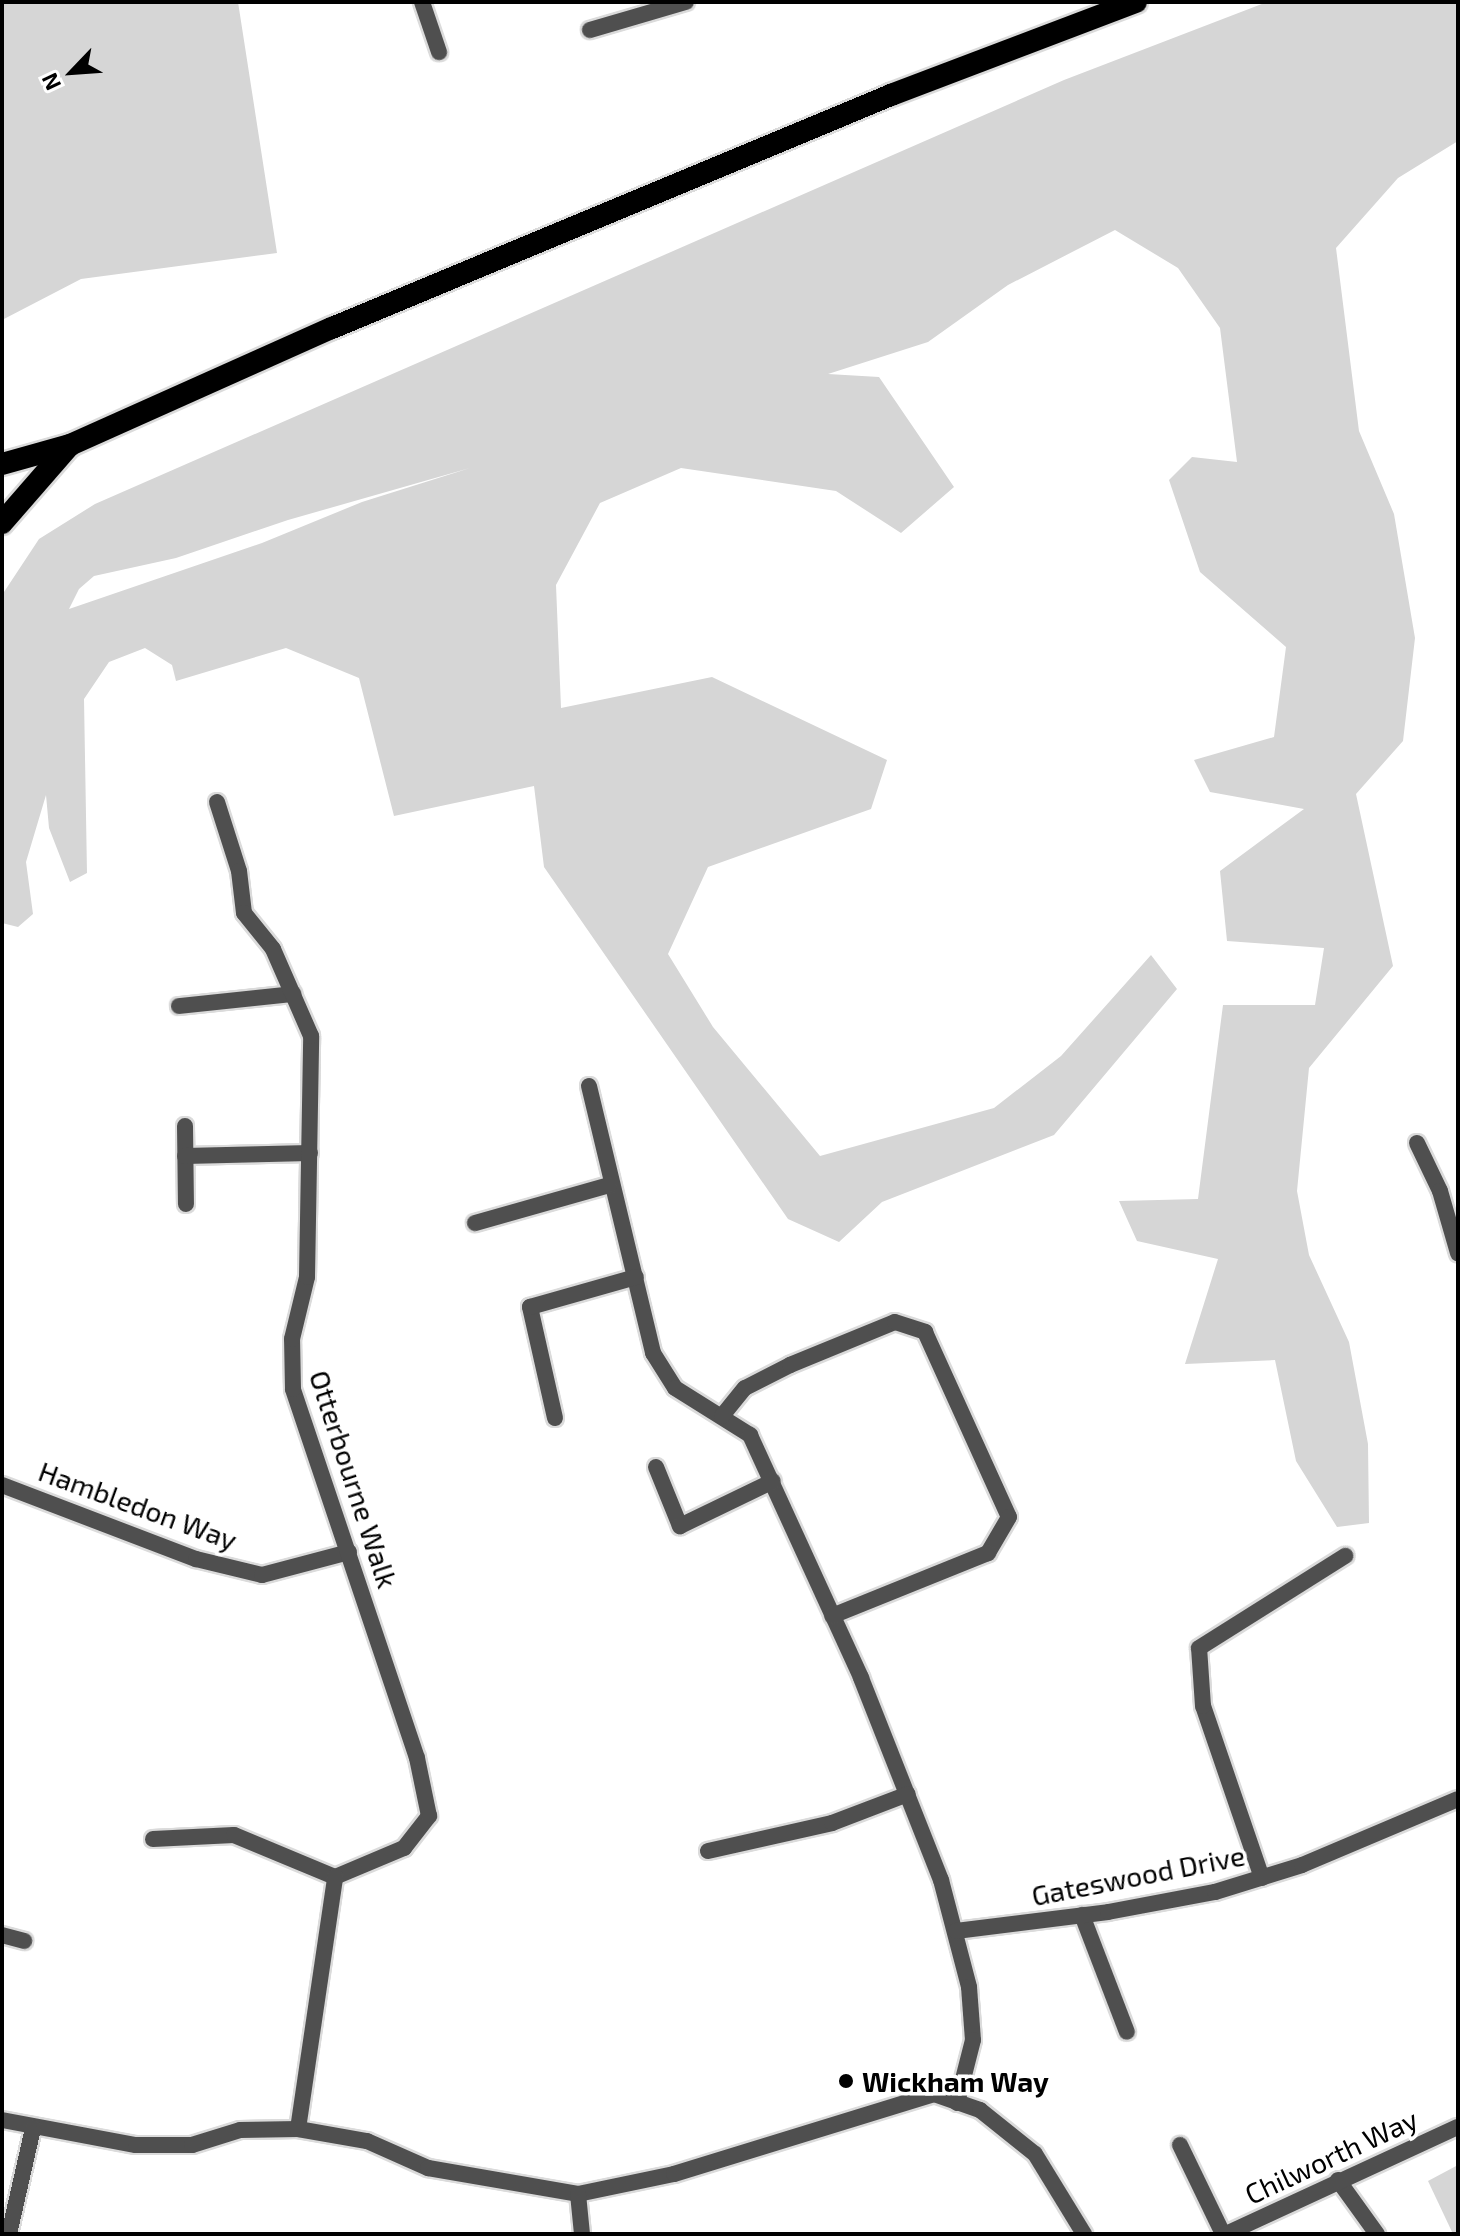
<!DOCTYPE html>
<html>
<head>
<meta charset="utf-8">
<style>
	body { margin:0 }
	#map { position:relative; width:1460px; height:2236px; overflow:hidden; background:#fff; font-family:"Exo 2",sans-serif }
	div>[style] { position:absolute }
	.green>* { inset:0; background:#d6d6d6 }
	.roads { filter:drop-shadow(2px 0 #dbdbdb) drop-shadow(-2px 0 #dbdbdb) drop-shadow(0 2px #dbdbdb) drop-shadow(0 -2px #dbdbdb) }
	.service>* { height:16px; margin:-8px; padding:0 8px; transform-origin:8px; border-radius:8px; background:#4f4f4f }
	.minor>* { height:16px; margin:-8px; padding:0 8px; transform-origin:8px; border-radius:8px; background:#4f4f4f }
	.trunk>* { height:22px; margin:-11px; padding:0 11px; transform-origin:11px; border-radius:11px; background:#000 }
	.dots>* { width:22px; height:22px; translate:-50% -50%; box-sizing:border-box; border:4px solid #fff; border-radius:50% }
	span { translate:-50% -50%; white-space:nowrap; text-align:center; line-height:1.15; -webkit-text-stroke:7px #fff; paint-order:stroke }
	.street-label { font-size:28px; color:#000 }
	.poi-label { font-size:28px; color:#000; font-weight:700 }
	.left { translate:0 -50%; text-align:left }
	.frame { position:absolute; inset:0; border:4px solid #000; pointer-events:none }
	.north { position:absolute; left:32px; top:32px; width:80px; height:80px; -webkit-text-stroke:6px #fff; paint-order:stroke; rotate:245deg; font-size:22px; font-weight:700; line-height:32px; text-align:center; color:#000 }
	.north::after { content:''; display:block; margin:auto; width:28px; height:36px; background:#000; clip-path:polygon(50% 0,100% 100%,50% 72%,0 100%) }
</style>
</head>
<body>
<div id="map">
	<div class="green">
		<div style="clip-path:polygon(2px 2px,238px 2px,277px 253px,81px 279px,2px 320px)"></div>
		<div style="clip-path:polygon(evenodd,1267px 2px,1458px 2px,1458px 141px,1398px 178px,1336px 248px,1359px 431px,1394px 514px,1415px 638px,1403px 741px,1356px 794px,1393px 966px,1309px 1068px,1297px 1191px,1309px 1255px,1349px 1342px,1368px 1444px,1369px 1523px,1337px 1527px,1296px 1461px,1275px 1360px,1185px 1364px,1218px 1259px,1137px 1241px,1119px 1201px,1198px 1199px,1223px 1005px,1315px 1005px,1324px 948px,1227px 941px,1220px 871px,1304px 809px,1210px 792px,1194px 760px,1274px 737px,1286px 647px,1200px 572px,1169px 480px,1192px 457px,1237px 462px,1220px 328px,1178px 268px,1115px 230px,1008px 285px,928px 342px,828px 374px,879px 377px,954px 487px,901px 533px,836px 491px,681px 468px,600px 503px,556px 585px,561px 708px,712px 677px,887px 760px,871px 809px,708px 867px,668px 954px,713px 1027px,820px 1156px,994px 1108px,1061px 1056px,1151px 955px,1177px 989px,1054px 1135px,882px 1202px,839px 1242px,788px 1219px,544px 867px,534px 786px,394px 816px,359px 678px,286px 648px,176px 681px,172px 665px,145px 648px,109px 662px,84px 699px,87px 873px,70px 882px,49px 828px,46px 795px,26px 862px,33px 914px,18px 927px,2px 923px,4px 592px,39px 539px,95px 504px,1064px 80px,1267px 2px,470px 468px,362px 502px,262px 543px,69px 609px,79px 589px,94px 576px,176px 558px,288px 520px,470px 468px)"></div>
		<div style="clip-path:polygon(1458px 2165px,1458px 2234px,1453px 2234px,1428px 2181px)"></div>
	</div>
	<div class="roads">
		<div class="service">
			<div style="left:590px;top:30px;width:100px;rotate:-16.3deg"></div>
			<div style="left:217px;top:802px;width:72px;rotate:72.3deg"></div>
			<div style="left:239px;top:871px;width:42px;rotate:83.2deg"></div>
			<div style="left:244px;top:913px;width:46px;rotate:51.1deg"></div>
			<div style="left:179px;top:1006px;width:115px;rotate:-6deg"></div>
			<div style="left:1417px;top:1143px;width:53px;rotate:64.4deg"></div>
			<div style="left:1082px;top:1915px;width:125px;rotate:69deg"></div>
			<div style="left:1180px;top:2145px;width:99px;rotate:64.2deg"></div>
		</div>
		<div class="minor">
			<div style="left:422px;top:2px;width:53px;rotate:71.2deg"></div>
			<div style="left:589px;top:1086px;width:275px;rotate:76.5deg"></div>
			<div style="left:653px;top:1353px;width:41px;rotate:57.8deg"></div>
			<div style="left:675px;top:1388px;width:89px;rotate:32.1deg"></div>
			<div style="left:750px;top:1435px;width:267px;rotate:65.4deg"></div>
			<div style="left:861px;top:1678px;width:217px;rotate:68.4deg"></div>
			<div style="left:941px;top:1880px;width:111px;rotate:75.3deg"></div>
			<div style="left:969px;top:1987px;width:53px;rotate:85.7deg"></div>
			<div style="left:973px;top:2040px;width:65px;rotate:104.3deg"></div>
			<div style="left:185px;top:1126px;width:78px;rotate:89.3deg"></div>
			<div style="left:185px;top:1156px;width:125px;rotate:-1.4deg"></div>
			<div style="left:1440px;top:1191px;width:65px;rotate:73.8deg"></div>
			<div style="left:475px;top:1223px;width:139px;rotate:-15.8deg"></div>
			<div style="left:722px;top:1416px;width:36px;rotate:-51deg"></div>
			<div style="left:745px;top:1388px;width:51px;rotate:-27.1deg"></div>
			<div style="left:790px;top:1365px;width:113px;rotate:-22.3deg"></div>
			<div style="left:895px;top:1322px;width:32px;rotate:18deg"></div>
			<div style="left:925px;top:1332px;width:203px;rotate:65.6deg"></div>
			<div style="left:1009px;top:1517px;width:42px;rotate:120.3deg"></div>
			<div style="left:988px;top:1553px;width:168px;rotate:158deg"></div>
			<div style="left:555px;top:1418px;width:114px;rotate:-102.7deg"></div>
			<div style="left:530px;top:1307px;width:110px;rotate:-15.8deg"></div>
			<div style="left:656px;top:1467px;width:64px;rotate:67.9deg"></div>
			<div style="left:680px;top:1526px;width:103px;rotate:-25.8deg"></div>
			<div style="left:2px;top:1485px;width:208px;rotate:20.9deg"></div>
			<div style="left:196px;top:1559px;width:68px;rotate:13.6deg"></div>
			<div style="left:262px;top:1575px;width:90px;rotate:-14.8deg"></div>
			<div style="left:153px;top:1839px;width:81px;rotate:-2.8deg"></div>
			<div style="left:234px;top:1835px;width:109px;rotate:22.6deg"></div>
			<div style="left:335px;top:1877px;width:75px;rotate:-22.8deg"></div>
			<div style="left:404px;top:1848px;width:41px;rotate:-52deg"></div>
			<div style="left:429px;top:1816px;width:59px;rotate:-101.7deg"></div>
			<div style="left:417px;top:1758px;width:389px;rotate:-108.6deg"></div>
			<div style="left:293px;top:1389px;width:50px;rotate:-91.1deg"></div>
			<div style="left:292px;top:1339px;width:64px;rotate:-76.4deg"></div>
			<div style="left:307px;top:1277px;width:241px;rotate:-89deg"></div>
			<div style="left:311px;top:1036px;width:95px;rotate:-113.6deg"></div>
			<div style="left:708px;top:1851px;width:127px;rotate:-12.7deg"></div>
			<div style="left:832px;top:1823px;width:81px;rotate:-20.9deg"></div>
			<div style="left:1262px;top:1878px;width:182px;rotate:-108.9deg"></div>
			<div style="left:1203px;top:1706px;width:58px;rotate:-93.9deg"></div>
			<div style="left:1199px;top:1648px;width:173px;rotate:-32.2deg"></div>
			<div style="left:956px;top:1931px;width:153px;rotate:-7.1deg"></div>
			<div style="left:1108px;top:1912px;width:109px;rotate:-10.6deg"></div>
			<div style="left:1215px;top:1892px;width:91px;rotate:-17.2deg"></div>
			<div style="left:1302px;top:1865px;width:169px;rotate:-22.9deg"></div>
			<div style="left:2px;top:1935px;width:23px;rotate:15deg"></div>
			<div style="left:2px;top:2120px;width:136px;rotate:10.6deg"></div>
			<div style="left:136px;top:2145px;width:56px"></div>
			<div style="left:192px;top:2145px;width:50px;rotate:-17.4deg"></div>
			<div style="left:240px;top:2130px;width:58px;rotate:-1deg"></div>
			<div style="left:298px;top:2129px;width:70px;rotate:9.9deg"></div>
			<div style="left:367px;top:2141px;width:67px;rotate:23.9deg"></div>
			<div style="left:428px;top:2168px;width:152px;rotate:9.8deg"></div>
			<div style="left:578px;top:2194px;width:98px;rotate:-11.8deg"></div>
			<div style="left:674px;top:2174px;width:272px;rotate:-17.1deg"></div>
			<div style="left:934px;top:2094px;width:49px;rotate:19.2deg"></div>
			<div style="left:980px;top:2110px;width:70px;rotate:38.7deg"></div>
			<div style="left:1035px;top:2154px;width:94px;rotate:58.5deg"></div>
			<div style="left:298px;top:2129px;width:255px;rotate:-81.6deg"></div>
			<div style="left:1338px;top:2180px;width:67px;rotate:54.2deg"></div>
			<div style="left:578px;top:2194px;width:40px;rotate:84.3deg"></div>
			<div style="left:9px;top:2234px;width:109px;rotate:-77.2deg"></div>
			<div style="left:1226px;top:2234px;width:255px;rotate:-24.8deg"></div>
		</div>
		<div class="trunk">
			<div style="left:2px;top:464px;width:71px;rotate:-15.6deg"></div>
			<div style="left:70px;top:445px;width:287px;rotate:-24.1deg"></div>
			<div style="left:332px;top:328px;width:606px;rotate:-22.63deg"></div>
			<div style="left:891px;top:95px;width:262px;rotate:-20.8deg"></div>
			<div style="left:2px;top:523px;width:102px;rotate:-49deg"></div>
		</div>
	</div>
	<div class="dots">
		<div style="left:846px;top:2081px;background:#000"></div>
	</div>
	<div class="street-label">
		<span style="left:354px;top:1479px;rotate:72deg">Otterbourne Walk</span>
		<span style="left:138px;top:1505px;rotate:20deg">Hambledon Way</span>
		<span style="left:1138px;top:1875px;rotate:-11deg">Gateswood Drive</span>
		<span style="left:1331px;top:2156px;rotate:-25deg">Chilworth Way</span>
	</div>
	<div class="poi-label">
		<span class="left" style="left:862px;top:2081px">Wickham Way</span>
	</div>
	<div class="frame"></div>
	<div class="north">N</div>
</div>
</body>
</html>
